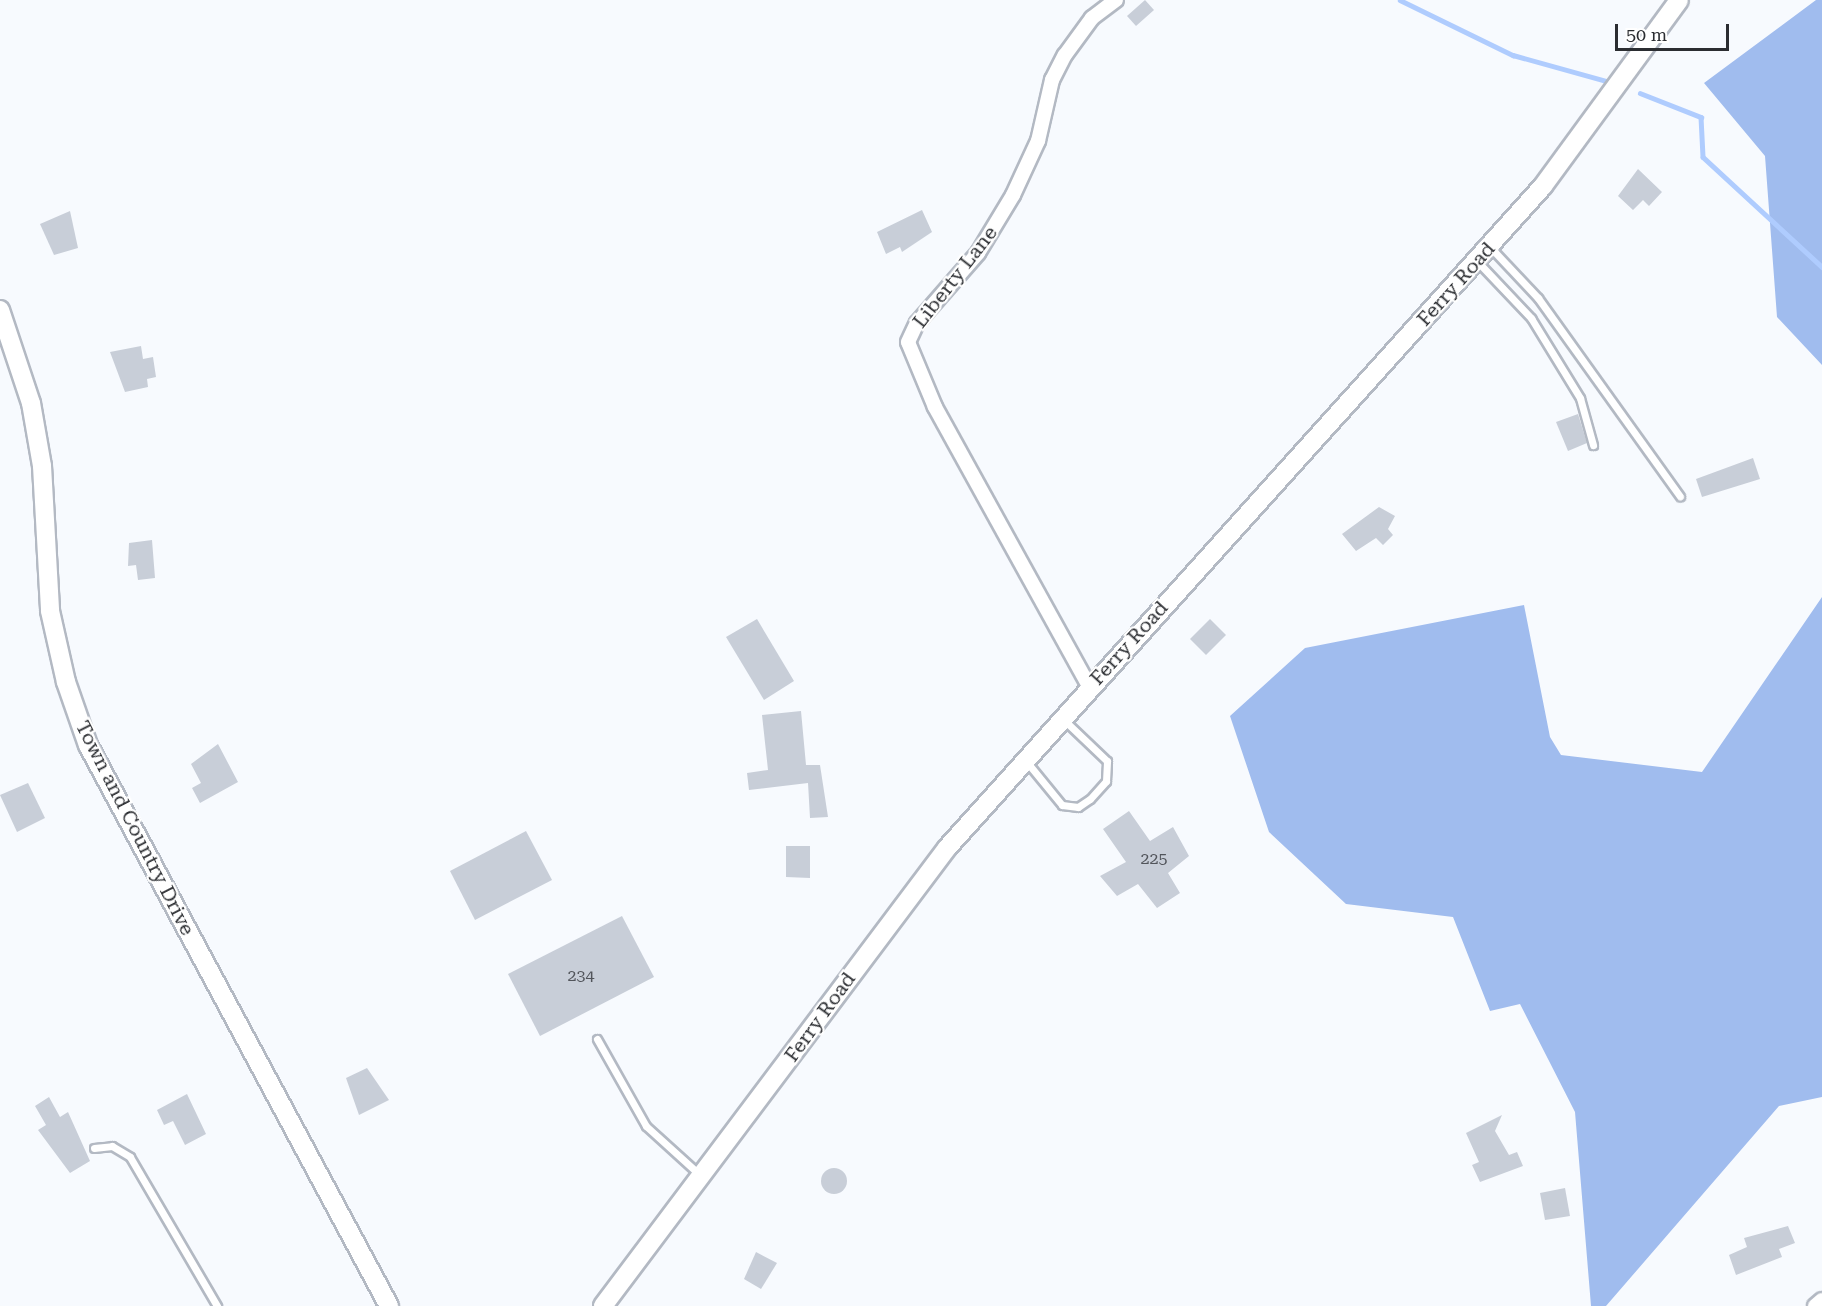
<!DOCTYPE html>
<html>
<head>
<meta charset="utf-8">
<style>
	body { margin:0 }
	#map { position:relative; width:1822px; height:1306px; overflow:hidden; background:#f7fafe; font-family:"Roboto Serif",serif }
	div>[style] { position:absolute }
	.forest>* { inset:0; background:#a0bcee }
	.stream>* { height:4.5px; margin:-2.25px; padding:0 2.25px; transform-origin:2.25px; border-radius:2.25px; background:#afccfe }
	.building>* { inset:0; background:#c8ced8 }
	.round { border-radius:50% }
	.roads { filter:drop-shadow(2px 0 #b3b9c3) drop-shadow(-2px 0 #b3b9c3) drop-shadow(0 2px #b3b9c3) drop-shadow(0 -2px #b3b9c3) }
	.lane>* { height:7px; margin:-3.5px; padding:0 3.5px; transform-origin:3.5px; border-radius:3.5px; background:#fff }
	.street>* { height:14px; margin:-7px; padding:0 7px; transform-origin:7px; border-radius:7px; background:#fff }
	.secondary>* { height:18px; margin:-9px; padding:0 9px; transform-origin:9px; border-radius:9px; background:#fff }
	span { translate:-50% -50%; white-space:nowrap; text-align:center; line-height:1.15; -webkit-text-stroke:4.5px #fff; paint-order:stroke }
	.number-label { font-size:16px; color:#52555b }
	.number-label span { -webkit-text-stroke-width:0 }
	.street-label { font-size:20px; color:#2b2d31 }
	.scale { position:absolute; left:1615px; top:24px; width:114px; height:27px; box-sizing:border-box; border:3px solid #2b2d31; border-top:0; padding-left:8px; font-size:18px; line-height:21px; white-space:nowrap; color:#2b2d31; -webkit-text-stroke:4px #fff; paint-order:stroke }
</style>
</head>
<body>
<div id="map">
	<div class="forest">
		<div style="clip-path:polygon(1816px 0,1822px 0,1822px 365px,1777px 317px,1765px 156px,1704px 83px)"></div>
		<div style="clip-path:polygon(1822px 597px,1822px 1097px,1779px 1106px,1606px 1306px,1591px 1306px,1575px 1112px,1520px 1004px,1490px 1011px,1453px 917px,1346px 904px,1269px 832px,1230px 716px,1305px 648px,1524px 605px,1550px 737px,1561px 755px,1702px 772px)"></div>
	</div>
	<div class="stream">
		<div style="left:1400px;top:0;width:126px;rotate:26deg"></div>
		<div style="left:1513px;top:55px;width:97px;rotate:15.6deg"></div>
		<div style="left:1640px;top:93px;width:66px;rotate:21.5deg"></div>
		<div style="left:1701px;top:117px;width:40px;rotate:87.1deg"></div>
		<div style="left:1703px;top:157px;width:162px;rotate:42.7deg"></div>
	</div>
	<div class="building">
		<div style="clip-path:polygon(1145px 0,1154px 10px,1136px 26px,1127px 16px)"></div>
		<div style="clip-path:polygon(1638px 169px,1662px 192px,1649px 206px,1643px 200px,1633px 210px,1618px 196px)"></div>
		<div style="clip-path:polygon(922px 210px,932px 232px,902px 252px,900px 247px,886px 254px,877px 232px)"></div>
		<div style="clip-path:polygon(70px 211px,78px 248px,54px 255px,40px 224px)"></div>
		<div style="clip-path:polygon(141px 346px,143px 359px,153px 357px,156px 377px,147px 379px,148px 387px,125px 392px,110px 352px)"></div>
		<div style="clip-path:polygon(1578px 414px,1587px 443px,1568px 451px,1556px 422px)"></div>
		<div style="clip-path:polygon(1753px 458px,1760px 479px,1702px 497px,1696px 479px)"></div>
		<div style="clip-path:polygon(1379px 507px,1395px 516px,1388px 529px,1393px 535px,1383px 545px,1376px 538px,1356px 551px,1342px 534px)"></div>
		<div style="clip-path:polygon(152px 540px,155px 578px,138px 580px,136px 565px,128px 566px,129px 543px)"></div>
		<div style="clip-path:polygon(757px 619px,794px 681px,764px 700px,726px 637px)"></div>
		<div style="clip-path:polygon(1210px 619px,1226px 635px,1206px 655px,1190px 639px)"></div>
		<div style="clip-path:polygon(801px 711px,806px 765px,820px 765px,828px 817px,810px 818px,808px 783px,749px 790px,747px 773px,768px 770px,762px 715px)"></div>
		<div style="clip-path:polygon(218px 744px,238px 782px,200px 803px,192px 788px,201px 783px,191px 764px)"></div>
		<div style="clip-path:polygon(28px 783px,45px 818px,17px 832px,0 795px)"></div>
		<div style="clip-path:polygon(1129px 811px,1150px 841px,1173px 827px,1189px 856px,1168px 873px,1180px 893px,1157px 908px,1138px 884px,1117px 896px,1100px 876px,1126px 862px,1103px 829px)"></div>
		<div style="clip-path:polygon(526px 831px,552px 880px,475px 920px,450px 871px)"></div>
		<div style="clip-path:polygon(786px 846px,810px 846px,810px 878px,786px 877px)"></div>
		<div style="clip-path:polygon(622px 916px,654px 977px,540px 1036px,508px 974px)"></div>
		<div style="clip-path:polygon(367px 1068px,389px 1100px,359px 1115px,346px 1078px)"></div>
		<div style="clip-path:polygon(187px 1094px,206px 1134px,185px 1145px,173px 1121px,164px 1125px,157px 1110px)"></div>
		<div style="clip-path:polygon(49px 1097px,60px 1117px,68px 1112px,90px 1161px,70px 1173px,38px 1130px,46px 1125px,35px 1106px)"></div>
		<div style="clip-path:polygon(1502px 1115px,1495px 1131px,1509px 1155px,1517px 1152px,1523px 1166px,1480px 1182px,1472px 1165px,1479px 1162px,1466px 1133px)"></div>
		<div class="round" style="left:821px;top:1168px;width:26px;height:26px"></div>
		<div style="clip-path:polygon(1565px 1188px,1570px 1216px,1545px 1220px,1540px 1193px)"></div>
		<div style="clip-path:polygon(1788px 1226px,1795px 1243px,1779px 1249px,1782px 1257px,1736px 1275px,1729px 1255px,1747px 1247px,1744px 1238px)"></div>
		<div style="clip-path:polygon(756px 1252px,777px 1263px,761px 1289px,744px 1279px)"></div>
	</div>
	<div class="roads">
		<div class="lane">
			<div style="left:1490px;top:247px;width:70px;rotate:46.7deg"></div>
			<div style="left:1538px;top:298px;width:244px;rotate:54.4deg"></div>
			<div style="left:1477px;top:261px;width:79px;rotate:46.5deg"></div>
			<div style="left:1531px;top:318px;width:94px;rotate:58.5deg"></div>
			<div style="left:1580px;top:398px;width:49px;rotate:74.5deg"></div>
			<div style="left:1026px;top:761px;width:57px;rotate:50.7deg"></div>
			<div style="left:1062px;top:805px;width:16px;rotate:7deg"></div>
			<div style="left:1078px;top:807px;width:14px;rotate:-34deg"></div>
			<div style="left:1090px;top:799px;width:24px;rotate:-48deg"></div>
			<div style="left:1106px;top:781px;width:20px;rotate:-87deg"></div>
			<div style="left:1107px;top:761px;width:59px;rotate:-136.4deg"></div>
			<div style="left:597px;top:1039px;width:100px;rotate:60.6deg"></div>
			<div style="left:646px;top:1126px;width:72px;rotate:42.2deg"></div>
			<div style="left:94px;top:1148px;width:18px;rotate:-6deg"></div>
			<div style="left:112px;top:1146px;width:21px;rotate:31deg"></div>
			<div style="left:130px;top:1157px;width:173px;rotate:59.7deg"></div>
		</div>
		<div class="street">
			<div style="left:1089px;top:686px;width:319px;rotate:-118.9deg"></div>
			<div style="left:935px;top:407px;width:70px;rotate:-112.6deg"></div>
			<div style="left:908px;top:342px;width:21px;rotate:-65deg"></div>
			<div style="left:917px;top:323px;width:93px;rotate:-48.9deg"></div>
			<div style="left:978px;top:253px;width:68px;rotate:-58.9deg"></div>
			<div style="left:1013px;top:195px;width:60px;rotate:-65.2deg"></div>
			<div style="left:1038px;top:141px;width:63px;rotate:-77.1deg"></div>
			<div style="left:1052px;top:80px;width:28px;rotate:-63deg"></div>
			<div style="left:1065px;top:55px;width:46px;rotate:-53.9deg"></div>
			<div style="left:1092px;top:18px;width:30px;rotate:-37deg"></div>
			<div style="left:1815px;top:1306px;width:9px;rotate:-41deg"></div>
		</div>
		<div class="secondary">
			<div style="left:0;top:310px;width:98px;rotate:71.6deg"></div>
			<div style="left:31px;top:403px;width:64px;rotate:80.1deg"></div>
			<div style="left:42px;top:466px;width:145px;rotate:86.8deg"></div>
			<div style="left:50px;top:611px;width:73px;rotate:77.3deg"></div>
			<div style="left:66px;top:682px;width:67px;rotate:70.8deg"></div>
			<div style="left:88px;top:745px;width:637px;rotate:61.78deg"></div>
			<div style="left:603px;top:1306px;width:573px;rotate:-53.09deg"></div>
			<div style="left:947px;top:848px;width:891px;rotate:-48deg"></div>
			<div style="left:1543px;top:186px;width:230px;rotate:-53.8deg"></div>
		</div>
	</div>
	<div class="number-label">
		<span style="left:1154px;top:859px">225</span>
		<span style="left:581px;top:976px">234</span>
	</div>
	<div class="street-label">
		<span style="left:955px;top:277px;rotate:-52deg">Liberty Lane</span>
		<span style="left:1456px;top:284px;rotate:-48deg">Ferry Road</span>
		<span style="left:1129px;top:643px;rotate:-48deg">Ferry Road</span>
		<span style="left:135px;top:828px;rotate:63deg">Town and Country Drive</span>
		<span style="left:820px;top:1017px;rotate:-54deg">Ferry Road</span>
	</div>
	<div class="scale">50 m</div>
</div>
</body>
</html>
